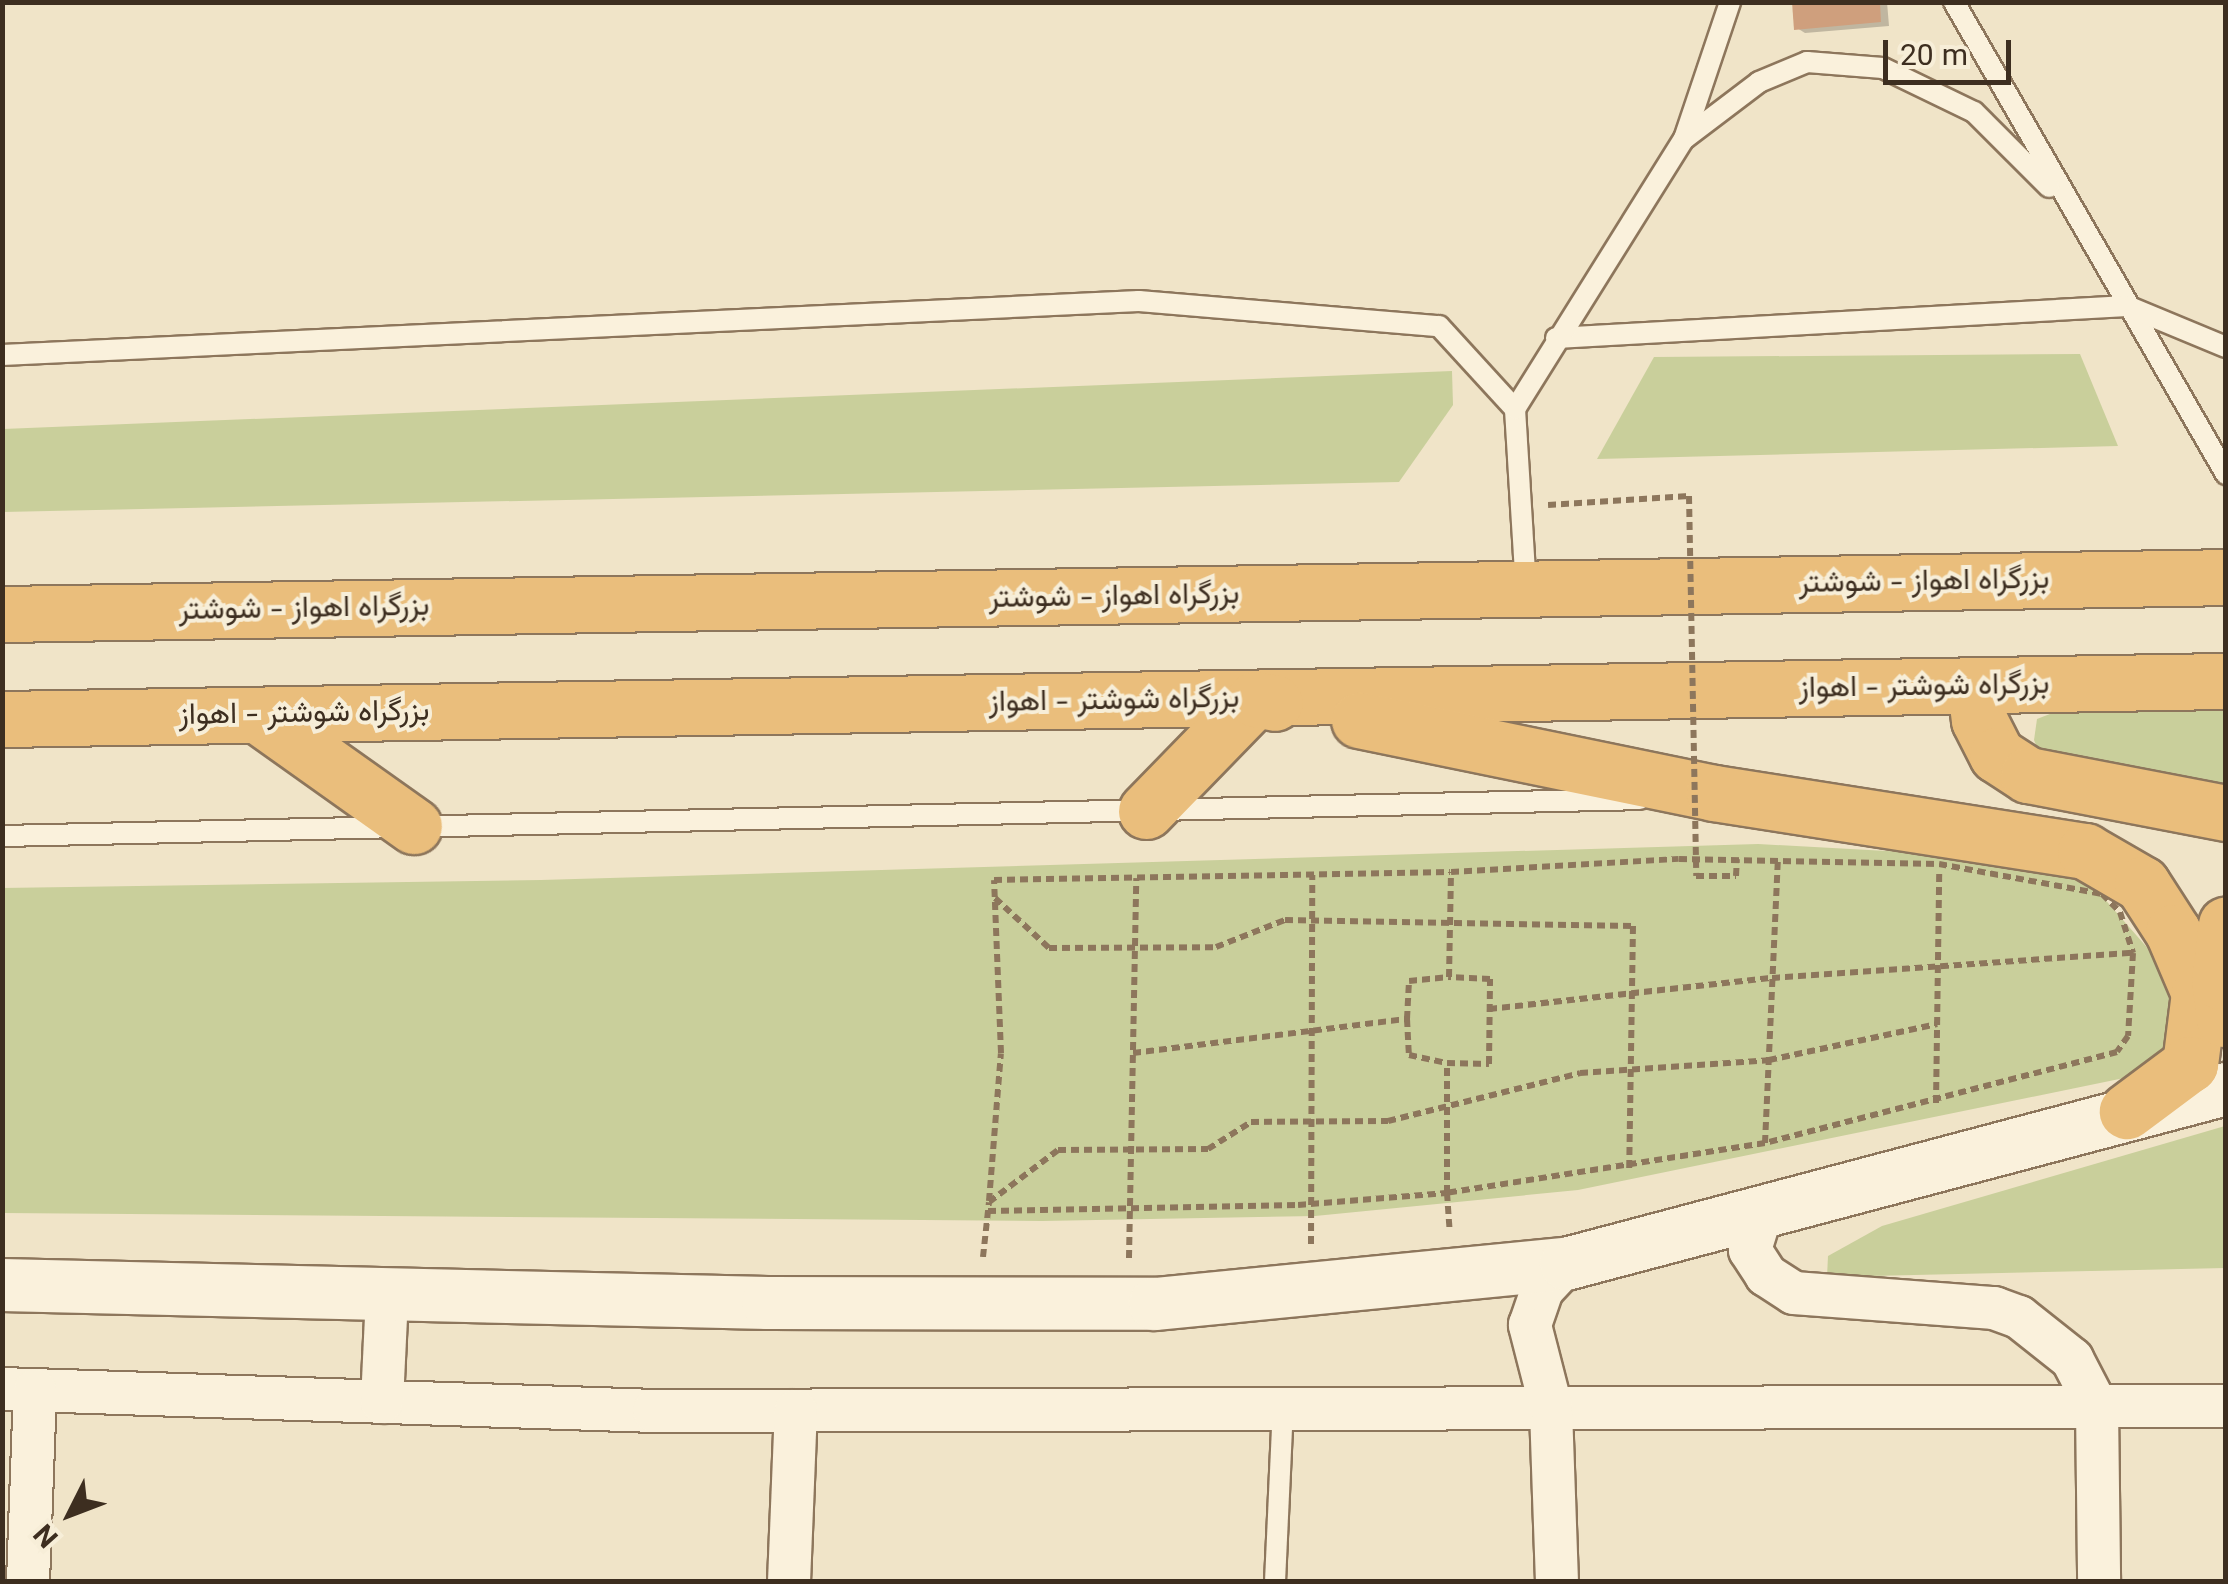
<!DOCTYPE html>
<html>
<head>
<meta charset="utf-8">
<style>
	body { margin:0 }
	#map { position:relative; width:2228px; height:1584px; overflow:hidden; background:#f0e4c8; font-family:Georgia,Vazirmatn,serif }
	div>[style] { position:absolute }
	.green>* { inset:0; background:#c9cf9b }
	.shadow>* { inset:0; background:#0003 }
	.building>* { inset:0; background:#cf9f7d }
	.path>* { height:6px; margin-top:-3px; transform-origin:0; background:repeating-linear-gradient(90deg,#8d765c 0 8px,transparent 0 13px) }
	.roads { filter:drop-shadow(2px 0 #8d765c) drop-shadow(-2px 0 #8d765c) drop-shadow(0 2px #8d765c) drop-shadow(0 -2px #8d765c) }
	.service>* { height:20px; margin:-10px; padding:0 10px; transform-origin:10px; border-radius:10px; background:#faf1dc }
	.minor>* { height:42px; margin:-21px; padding:0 21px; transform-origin:21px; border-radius:21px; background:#faf1dc }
	.tertiary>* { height:52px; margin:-26px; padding:0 26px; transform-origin:26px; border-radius:26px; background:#faf1dc }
	.trunk>* { height:55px; margin:-27.5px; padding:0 27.5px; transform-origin:27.5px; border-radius:27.5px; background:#eabe7c }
	.path-bridge>* { height:6px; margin-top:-3px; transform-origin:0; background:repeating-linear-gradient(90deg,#8d765c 0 8px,transparent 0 13px) }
	span { translate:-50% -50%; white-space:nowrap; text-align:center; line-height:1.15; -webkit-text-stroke:8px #f7eed8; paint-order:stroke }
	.street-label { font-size:30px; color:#3d2e20 }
	.frame { position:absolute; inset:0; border:5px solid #3d2e20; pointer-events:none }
	.north { position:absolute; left:20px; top:1464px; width:100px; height:100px; -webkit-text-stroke:8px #f7eed8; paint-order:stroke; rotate:228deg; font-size:28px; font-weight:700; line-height:40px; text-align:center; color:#3d2e20 }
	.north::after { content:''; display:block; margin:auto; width:35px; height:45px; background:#3d2e20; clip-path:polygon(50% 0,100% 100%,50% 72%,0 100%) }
	.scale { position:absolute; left:1883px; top:40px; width:128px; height:45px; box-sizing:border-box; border:5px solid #3d2e20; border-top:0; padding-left:12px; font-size:30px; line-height:35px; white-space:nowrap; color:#3d2e20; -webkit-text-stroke:8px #f7eed8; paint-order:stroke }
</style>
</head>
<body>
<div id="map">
	<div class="green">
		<div style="clip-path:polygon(2080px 354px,2118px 446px,1597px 459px,1654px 357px)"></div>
		<div style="clip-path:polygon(1452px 371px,1453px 405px,1399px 482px,3px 512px,3px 429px)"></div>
		<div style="clip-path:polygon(2225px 701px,2225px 790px,2040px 755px,2034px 740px,2037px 719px,2073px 705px)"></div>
		<div style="clip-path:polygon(1758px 844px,1941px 854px,2088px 880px,2172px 976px,2171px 1041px,2129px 1077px,1578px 1190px,1315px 1216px,1042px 1221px,3px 1213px,2px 888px,541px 880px)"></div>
		<div style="clip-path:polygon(2225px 1126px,2225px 1268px,1827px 1277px,1828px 1256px,1882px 1226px)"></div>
	</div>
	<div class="shadow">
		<div style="clip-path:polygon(1795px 2px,1887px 2px,1889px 26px,1805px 33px,1797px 28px)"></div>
	</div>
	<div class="building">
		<div style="clip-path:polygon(1792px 2px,1880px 2px,1881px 22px,1794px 30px)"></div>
	</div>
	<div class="path">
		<div style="left:1548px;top:505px;width:141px;rotate:-3.7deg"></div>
		<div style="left:1679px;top:859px;width:260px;rotate:1.1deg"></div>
		<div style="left:1939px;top:864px;width:166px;rotate:10.4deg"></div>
		<div style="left:2102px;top:894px;width:25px;rotate:45deg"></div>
		<div style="left:2120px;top:912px;width:43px;rotate:72.4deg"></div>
		<div style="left:2133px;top:953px;width:83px;rotate:93.4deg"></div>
		<div style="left:2128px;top:1036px;width:19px;rotate:125deg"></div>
		<div style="left:2117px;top:1052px;width:364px;rotate:165.5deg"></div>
		<div style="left:1765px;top:1143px;width:322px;rotate:171.1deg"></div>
		<div style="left:1447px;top:1193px;width:130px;rotate:-90deg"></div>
		<div style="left:1447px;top:1063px;width:42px;rotate:1.4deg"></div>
		<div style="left:1489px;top:1064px;width:85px;rotate:-89.3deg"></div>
		<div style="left:1490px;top:979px;width:41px;rotate:-177.2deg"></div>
		<div style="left:1449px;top:977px;width:105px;rotate:-88.9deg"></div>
		<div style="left:1451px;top:872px;width:228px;rotate:-3.3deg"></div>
		<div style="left:1696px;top:876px;width:40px"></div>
		<div style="left:1736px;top:876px;width:17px;rotate:-87deg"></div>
		<div style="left:995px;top:898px;width:74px;rotate:42.8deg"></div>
		<div style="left:1049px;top:948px;width:167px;rotate:-0.3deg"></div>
		<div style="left:1216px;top:947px;width:74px;rotate:-21.4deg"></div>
		<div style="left:1285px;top:920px;width:348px;rotate:1deg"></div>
		<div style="left:1633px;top:926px;width:242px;rotate:90.9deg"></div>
		<div style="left:1489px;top:1009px;width:285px;rotate:-6.3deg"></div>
		<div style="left:1772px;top:978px;width:361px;rotate:-4deg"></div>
		<div style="left:1407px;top:1019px;width:38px;rotate:-87deg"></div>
		<div style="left:1409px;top:981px;width:40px;rotate:-5.7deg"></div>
		<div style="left:1133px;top:1053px;width:276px;rotate:-7.1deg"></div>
		<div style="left:1407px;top:1019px;width:36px;rotate:87deg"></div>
		<div style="left:1409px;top:1055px;width:39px;rotate:12deg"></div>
		<div style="left:1936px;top:1103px;width:229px;rotate:-89.2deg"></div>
		<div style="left:1765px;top:1143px;width:282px;rotate:-87.4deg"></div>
		<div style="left:989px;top:1201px;width:148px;rotate:-85.4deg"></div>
		<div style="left:1001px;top:1053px;width:173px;rotate:-92.3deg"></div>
		<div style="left:994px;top:880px;width:456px;rotate:-1deg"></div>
		<div style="left:988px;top:1211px;width:310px;rotate:-1.1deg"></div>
		<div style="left:1298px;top:1205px;width:149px;rotate:-4.6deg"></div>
		<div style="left:1447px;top:1193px;width:39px;rotate:86deg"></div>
		<div style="left:1311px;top:1244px;width:369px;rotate:-89.8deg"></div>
		<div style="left:983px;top:1257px;width:55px;rotate:-83.8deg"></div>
		<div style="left:989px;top:1202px;width:86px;rotate:-37deg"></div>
		<div style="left:1058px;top:1150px;width:150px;rotate:-0.4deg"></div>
		<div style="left:1208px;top:1149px;width:51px;rotate:-32.1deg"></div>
		<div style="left:1251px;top:1122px;width:137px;rotate:-0.4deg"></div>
		<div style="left:1388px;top:1121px;width:198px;rotate:-14deg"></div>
		<div style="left:1580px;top:1073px;width:189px;rotate:-3.9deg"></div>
		<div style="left:1769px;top:1060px;width:172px;rotate:-12.1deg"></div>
		<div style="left:1129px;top:1258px;width:380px;rotate:-88.9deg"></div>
	</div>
	<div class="roads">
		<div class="service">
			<div style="left:1954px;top:2px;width:545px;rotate:60.05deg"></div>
			<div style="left:1684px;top:139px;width:94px;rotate:-37.2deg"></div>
			<div style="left:1759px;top:82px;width:52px;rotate:-22.6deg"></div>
			<div style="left:1807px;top:62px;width:76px;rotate:4.5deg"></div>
			<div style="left:1883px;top:68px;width:101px;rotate:25.8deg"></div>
			<div style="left:1974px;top:112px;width:106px;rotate:45deg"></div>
			<div style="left:1556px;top:338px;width:572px;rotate:-3.21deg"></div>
			<div style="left:2127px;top:306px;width:107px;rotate:22.5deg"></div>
			<div style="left:2px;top:355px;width:1138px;rotate:-2.72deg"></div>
			<div style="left:1139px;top:301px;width:301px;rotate:4.8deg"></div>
			<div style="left:1439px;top:326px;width:113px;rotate:47.5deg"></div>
			<div style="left:1515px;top:409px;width:180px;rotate:86.5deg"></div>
			<div style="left:1515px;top:409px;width:319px;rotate:-58deg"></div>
			<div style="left:1684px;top:139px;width:145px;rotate:-71.4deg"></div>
			<div style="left:2px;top:836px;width:1638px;rotate:-1.29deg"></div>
			<div style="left:1275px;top:1582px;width:173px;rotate:-87.4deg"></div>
		</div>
		<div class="minor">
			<div style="left:1762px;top:1211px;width:41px;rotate:107.1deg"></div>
			<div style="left:1750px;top:1250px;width:30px;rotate:57deg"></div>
			<div style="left:1766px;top:1275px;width:33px;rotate:33deg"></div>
			<div style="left:1794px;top:1293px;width:201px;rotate:4.3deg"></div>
			<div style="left:1994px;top:1308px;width:27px;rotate:20deg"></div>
			<div style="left:2019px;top:1317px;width:68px;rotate:38.4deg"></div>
			<div style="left:2072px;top:1359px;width:54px;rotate:62.5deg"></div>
			<div style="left:2097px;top:1407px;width:175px;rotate:89.3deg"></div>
			<div style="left:2px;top:1389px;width:652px;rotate:1.93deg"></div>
			<div style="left:654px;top:1411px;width:1572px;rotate:-0.18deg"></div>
			<div style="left:382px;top:1402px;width:108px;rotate:-87.3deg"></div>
			<div style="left:28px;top:1582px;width:192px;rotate:-87.9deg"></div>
			<div style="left:789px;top:1582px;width:171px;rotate:-87.7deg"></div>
			<div style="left:1557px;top:1582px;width:175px;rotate:-92deg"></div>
			<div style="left:1551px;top:1407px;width:85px;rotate:-104.4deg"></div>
			<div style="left:1530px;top:1325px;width:37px;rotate:-71deg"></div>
			<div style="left:1542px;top:1290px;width:35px;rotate:-47deg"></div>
		</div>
		<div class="tertiary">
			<div style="left:2px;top:1285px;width:766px;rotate:1.35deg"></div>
			<div style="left:768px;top:1303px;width:387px;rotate:0.1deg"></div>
			<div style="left:1155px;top:1304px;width:413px;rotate:-5.6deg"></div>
			<div style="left:1566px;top:1264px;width:683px;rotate:-14.85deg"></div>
		</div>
		<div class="trunk">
			<div style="left:2px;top:614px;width:2224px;rotate:-0.95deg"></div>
			<div style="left:1975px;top:688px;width:32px;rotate:83deg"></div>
			<div style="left:1979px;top:720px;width:39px;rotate:63deg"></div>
			<div style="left:1997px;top:755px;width:37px;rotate:33deg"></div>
			<div style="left:2028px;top:775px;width:202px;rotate:10.9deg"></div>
			<div style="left:259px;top:716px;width:190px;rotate:35.4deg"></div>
			<div style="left:2px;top:719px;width:2224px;rotate:-0.98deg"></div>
			<div style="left:1359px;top:720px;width:362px;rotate:11.6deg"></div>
			<div style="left:1714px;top:793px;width:376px;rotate:8.9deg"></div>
			<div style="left:2085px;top:851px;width:66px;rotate:30.1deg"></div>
			<div style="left:2142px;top:884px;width:57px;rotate:57.1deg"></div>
			<div style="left:2173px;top:932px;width:66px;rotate:66.9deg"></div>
			<div style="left:2199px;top:993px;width:72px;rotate:97.2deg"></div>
			<div style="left:2190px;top:1064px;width:79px;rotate:143.3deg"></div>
			<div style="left:1146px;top:811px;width:156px;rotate:-45.8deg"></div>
			<div style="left:1255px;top:699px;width:20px;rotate:11deg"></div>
			<div style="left:2224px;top:1019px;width:38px;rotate:-97deg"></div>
			<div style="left:2219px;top:981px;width:57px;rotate:-83deg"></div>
		</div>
	</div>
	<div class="path-bridge">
		<div style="left:1689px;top:496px;width:380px;rotate:88.9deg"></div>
	</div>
	<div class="street-label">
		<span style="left:1924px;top:583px;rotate:-1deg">بزرگراه اهواز - شوشتر</span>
		<span style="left:1114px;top:598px;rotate:-1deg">بزرگراه اهواز - شوشتر</span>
		<span style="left:304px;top:610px;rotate:-1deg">بزرگراه اهواز - شوشتر</span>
		<span style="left:1924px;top:688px;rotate:-1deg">بزرگراه شوشتر - اهواز</span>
		<span style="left:1114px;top:702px;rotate:-1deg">بزرگراه شوشتر - اهواز</span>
		<span style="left:304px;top:715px;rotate:-1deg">بزرگراه شوشتر - اهواز</span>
	</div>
	<div class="frame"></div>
	<div class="north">N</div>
	<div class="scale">20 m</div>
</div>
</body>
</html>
